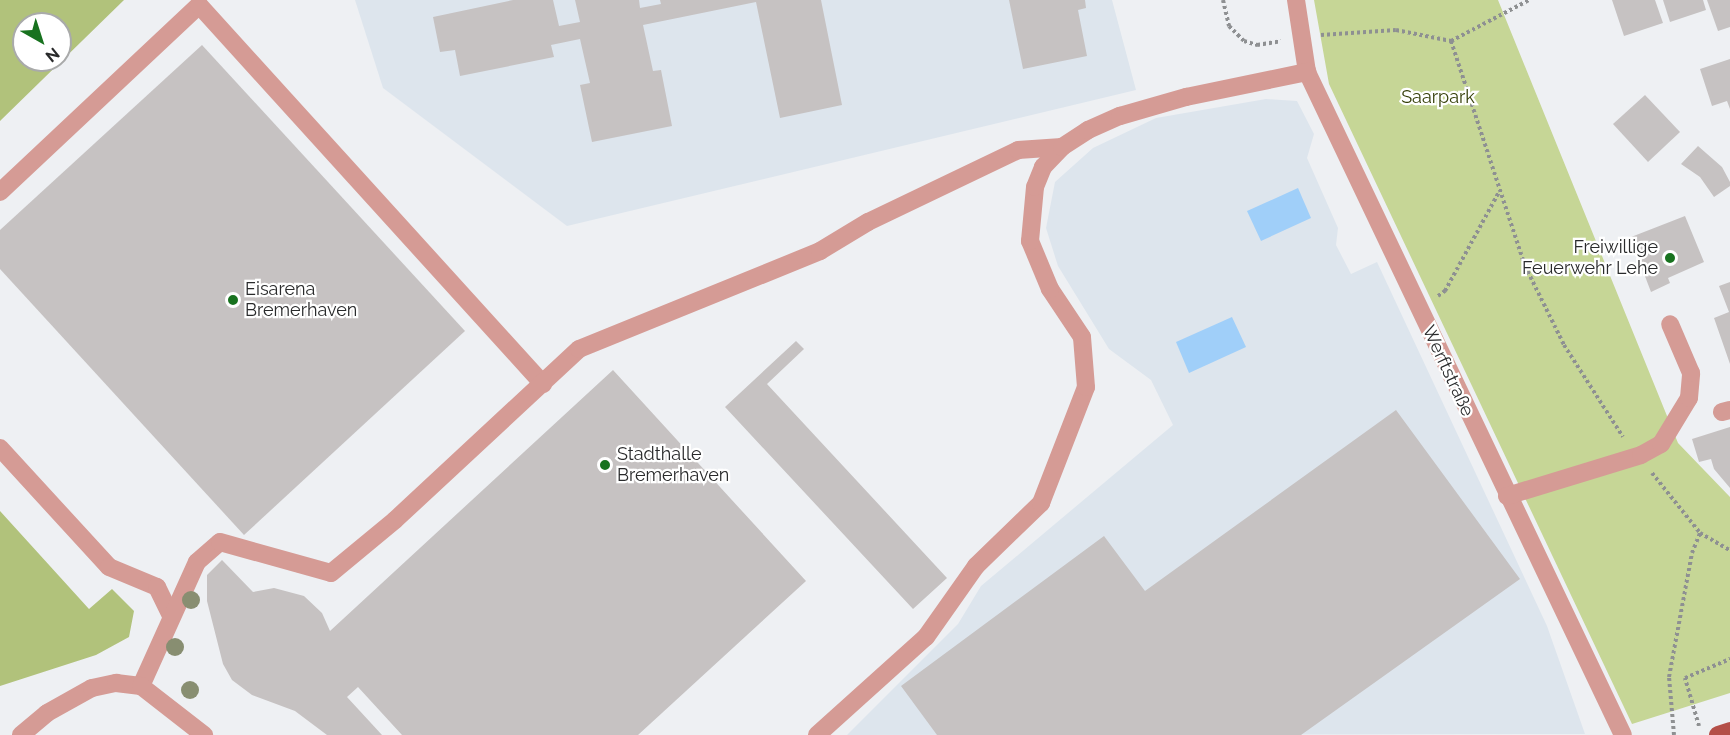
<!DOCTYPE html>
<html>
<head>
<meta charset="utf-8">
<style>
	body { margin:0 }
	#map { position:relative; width:1730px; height:735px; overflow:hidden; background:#eef0f3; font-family:Raleway,sans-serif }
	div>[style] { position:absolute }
	.built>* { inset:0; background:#dde5ed }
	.green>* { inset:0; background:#c6d696 }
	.forest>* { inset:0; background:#b1c27b }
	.water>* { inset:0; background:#a0cff9 }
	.building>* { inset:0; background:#c6c2c2 }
	.path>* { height:4px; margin-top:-2px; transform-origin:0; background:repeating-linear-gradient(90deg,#8e9092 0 3px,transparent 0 6px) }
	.minor>* { height:18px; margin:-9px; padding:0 9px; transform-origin:9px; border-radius:9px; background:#d59b95 }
	.major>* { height:18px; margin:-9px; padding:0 9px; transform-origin:9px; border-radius:9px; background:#b44f48 }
	.trees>* { width:18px; height:18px; margin:-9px; border-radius:50%; background:#888e71 }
	.dots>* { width:16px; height:16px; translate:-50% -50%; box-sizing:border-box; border:3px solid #fff; border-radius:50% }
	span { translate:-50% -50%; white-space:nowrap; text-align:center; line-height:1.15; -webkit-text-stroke:4.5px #fff; paint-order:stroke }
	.park-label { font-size:18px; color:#343e07 }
	.poi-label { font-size:18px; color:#292a2b }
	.right { translate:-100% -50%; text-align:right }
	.left { translate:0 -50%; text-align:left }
	.street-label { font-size:18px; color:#292a2b }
	.north { position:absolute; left:12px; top:12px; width:60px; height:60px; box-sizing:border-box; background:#fff; border:2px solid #a9aaaa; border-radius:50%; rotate:141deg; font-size:16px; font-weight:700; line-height:24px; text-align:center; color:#292a2b }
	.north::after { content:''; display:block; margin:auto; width:21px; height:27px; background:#18721f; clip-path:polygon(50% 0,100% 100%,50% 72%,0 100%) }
</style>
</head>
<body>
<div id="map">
	<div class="built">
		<div style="clip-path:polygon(355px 0,1112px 0,1136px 90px,567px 226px,383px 88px)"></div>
		<div style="clip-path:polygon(1266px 99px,1297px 101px,1314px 134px,1307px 158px,1338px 228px,1336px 245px,1351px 274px,1377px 262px,1547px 626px,1585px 734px,847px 735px,958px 624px,981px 586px,1173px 425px,1151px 380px,1109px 349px,1058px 266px,1046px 228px,1055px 182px,1093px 148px,1156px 118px)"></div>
	</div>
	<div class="green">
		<div style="clip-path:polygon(1314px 0,1498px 0,1678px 443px,1730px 497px,1730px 693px,1632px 724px,1329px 84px)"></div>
	</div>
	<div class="forest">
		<div style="clip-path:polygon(evenodd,0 0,124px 0,0 121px,0 0,24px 24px,60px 24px,60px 60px,24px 60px,24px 24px)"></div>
		<div style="clip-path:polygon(0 511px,89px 609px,112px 589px,134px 611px,129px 637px,96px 655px,0 686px)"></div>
	</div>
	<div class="water">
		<div style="clip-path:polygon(1298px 188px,1311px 218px,1261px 241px,1247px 211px)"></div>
		<div style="clip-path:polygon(1232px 317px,1246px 347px,1189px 373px,1176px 342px)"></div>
	</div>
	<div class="building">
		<div style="clip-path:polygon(513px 0,553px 0,559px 26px,580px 22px,575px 0,639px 0,640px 8px,661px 4px,660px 0,821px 0,842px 105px,780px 118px,756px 2px,643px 25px,653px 71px,661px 70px,672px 126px,592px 142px,580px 85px,590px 83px,580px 39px,551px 45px,554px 57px,460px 76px,455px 50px,440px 52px,433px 17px)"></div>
		<div style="clip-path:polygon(1009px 0,1085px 0,1086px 8px,1078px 10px,1087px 56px,1023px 69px)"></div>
		<div style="clip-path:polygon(1612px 0,1655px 0,1663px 23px,1624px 36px)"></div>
		<div style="clip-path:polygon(1663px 0,1703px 0,1706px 10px,1670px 22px)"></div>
		<div style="clip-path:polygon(1707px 0,1730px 0,1730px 27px,1718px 31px)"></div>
		<div style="clip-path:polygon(202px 45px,465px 331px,244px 535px,0 269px,0 230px)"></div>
		<div style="clip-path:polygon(1730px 59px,1730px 109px,1727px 101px,1712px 106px,1700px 69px)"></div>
		<div style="clip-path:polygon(1645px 95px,1680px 132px,1648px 162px,1613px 124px)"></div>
		<div style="clip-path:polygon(1698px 146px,1722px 167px,1730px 182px,1730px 186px,1714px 197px,1700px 177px,1681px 164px)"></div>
		<div style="clip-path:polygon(1685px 216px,1704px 262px,1668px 278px,1670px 283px,1651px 292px,1635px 250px,1631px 252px,1626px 239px)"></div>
		<div style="clip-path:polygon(1730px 282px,1730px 364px,1714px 318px,1729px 312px,1719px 286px)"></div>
		<div style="clip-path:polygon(796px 341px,804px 349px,767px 384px,947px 578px,913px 609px,725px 407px)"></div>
		<div style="clip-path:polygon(613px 370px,806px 581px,638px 735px,402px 735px,358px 687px,347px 697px,382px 735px,327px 735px,295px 711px,252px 695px,232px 680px,223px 664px,207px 601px,207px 575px,222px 560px,253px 592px,274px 588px,304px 596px,322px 613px,330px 631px)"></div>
		<div style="clip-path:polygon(1396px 410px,1520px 579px,1301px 735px,937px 735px,901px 686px,1104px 536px,1145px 591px)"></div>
		<div style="clip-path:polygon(1730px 427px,1730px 488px,1714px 469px,1711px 459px,1699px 462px,1692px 439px)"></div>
	</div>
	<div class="path">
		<div style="left:1223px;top:0;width:27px;rotate:77deg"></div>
		<div style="left:1229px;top:26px;width:21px;rotate:45deg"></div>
		<div style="left:1244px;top:41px;width:14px;rotate:17deg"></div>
		<div style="left:1257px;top:45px;width:24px;rotate:-9deg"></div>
		<div style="left:1321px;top:35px;width:75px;rotate:-3.8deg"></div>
		<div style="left:1396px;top:30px;width:56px;rotate:11.3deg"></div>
		<div style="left:1451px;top:41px;width:88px;rotate:-27.7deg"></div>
		<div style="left:1451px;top:41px;width:237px;rotate:71.8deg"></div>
		<div style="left:1525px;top:266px;width:88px;rotate:63.7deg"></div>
		<div style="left:1564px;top:345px;width:109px;rotate:57.3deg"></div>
		<div style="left:1438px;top:296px;width:9px;rotate:-36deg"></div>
		<div style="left:1445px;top:291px;width:113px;rotate:-61.4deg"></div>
		<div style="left:1652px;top:473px;width:77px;rotate:51.3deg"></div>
		<div style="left:1700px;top:533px;width:34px;rotate:30deg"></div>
		<div style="left:1699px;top:726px;width:50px;rotate:-106.3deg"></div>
		<div style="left:1685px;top:678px;width:49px;rotate:-22.9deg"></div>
		<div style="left:1674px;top:735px;width:58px;rotate:-94.9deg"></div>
		<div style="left:1669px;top:677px;width:126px;rotate:-79.5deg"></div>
		<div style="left:1692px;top:553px;width:22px;rotate:-68deg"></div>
	</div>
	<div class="minor">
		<div style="left:1296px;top:0;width:73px;rotate:81.3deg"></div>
		<div style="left:1307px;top:72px;width:734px;rotate:64.52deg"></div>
		<div style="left:0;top:192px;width:273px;rotate:-43.2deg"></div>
		<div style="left:199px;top:5px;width:512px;rotate:47.77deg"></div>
		<div style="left:1722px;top:412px;width:8px;rotate:-14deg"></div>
		<div style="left:0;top:448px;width:161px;rotate:47.5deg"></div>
		<div style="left:109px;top:567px;width:52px;rotate:22.6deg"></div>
		<div style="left:157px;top:587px;width:32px;rotate:64deg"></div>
		<div style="left:1507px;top:496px;width:140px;rotate:-17deg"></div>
		<div style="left:1641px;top:455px;width:23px;rotate:-29deg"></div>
		<div style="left:1661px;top:444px;width:54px;rotate:-58.7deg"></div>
		<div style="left:1689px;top:398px;width:25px;rotate:-85deg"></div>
		<div style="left:1691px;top:373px;width:53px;rotate:-113.2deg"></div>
		<div style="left:141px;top:686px;width:136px;rotate:-65.7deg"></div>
		<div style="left:197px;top:562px;width:30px;rotate:-41deg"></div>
		<div style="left:220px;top:542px;width:115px;rotate:15.6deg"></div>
		<div style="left:331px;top:573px;width:83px;rotate:-39.6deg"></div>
		<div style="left:395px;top:520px;width:251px;rotate:-42.9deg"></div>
		<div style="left:579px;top:349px;width:260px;rotate:-22.1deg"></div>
		<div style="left:820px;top:251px;width:56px;rotate:-31.1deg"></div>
		<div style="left:868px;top:222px;width:166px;rotate:-25.6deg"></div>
		<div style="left:1018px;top:150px;width:44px;rotate:-3.9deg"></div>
		<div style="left:21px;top:735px;width:34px;rotate:-40deg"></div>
		<div style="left:47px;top:713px;width:51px;rotate:-29.1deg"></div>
		<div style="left:92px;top:688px;width:25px;rotate:-12deg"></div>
		<div style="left:116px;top:683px;width:25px;rotate:7deg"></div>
		<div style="left:141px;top:686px;width:80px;rotate:37.9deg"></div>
		<div style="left:817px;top:735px;width:147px;rotate:-42deg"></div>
		<div style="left:926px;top:637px;width:87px;rotate:-54.8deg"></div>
		<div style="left:976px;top:566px;width:91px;rotate:-44.1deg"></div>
		<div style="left:1041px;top:503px;width:124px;rotate:-68.8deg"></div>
		<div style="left:1086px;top:387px;width:50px;rotate:-94.6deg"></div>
		<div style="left:1082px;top:337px;width:58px;rotate:-123.7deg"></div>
		<div style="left:1050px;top:289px;width:52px;rotate:-112.6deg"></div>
		<div style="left:1030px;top:241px;width:54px;rotate:-84.7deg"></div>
		<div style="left:1035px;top:187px;width:22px;rotate:-68deg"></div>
		<div style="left:1043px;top:167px;width:28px;rotate:-46deg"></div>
		<div style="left:1062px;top:147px;width:31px;rotate:-33deg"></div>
		<div style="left:1088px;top:130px;width:35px;rotate:-24deg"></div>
		<div style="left:1120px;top:116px;width:69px;rotate:-16.1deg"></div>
		<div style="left:1186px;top:97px;width:124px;rotate:-11.7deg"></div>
	</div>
	<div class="major">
		<div style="left:1718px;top:735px;width:13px;rotate:-18deg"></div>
	</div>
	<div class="trees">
		<div style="left:191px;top:600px"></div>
		<div style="left:175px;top:647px"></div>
		<div style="left:190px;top:690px"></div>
	</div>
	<div class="dots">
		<div style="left:1670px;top:258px;background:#18721f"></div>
		<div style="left:233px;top:300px;background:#18721f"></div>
		<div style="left:605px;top:465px;background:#18721f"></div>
	</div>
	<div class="park-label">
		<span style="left:1438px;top:97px">Saarpark</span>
	</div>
	<div class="poi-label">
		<span class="right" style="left:1658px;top:258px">Freiwillige<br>Feuerwehr Lehe</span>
		<span class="left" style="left:245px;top:300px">Eisarena<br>Bremerhaven</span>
		<span class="left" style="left:617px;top:465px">Stadthalle<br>Bremerhaven</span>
	</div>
	<div class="street-label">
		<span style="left:1448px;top:371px;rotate:65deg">Werftstraße</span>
	</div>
	<div class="north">N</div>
</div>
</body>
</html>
